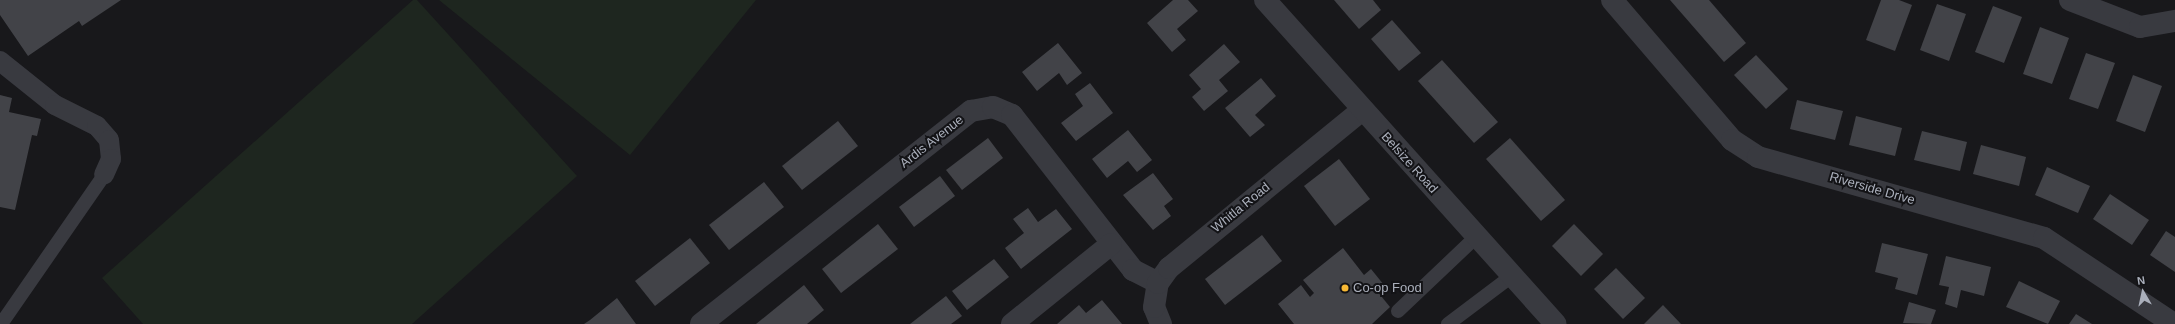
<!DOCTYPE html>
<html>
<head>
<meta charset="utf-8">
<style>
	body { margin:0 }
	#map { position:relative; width:2175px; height:324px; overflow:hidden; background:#18181b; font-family:Arial,sans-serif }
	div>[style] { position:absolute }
	.green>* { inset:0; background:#1e261f }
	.building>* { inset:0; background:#424348 }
	.service>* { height:14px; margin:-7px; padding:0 7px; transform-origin:7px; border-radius:7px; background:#393a40 }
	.pedestrian>* { height:20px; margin:-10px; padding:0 10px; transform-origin:10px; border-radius:10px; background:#393a40 }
	.minor>* { height:22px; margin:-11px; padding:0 11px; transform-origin:11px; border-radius:11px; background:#393a40 }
	.tertiary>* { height:22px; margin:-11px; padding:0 11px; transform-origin:11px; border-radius:11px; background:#393a40 }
	.dots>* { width:11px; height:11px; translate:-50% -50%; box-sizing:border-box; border:2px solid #131316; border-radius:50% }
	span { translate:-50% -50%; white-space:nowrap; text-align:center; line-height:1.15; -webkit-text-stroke:4px #131316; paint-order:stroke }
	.street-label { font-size:13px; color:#aaafbb }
	.poi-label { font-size:13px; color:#aaafbb }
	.left { translate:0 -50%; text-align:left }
	.north { position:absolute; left:2123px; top:272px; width:40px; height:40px; -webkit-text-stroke:3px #131316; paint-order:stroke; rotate:351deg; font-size:11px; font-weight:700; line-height:16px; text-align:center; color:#aaafbb }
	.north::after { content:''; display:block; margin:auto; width:14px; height:18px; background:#aaafbb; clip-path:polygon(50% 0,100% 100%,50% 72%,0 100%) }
</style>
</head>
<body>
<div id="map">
	<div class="green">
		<div style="clip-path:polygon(413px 0,417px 0,577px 176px,412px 324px,143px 324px,102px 278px)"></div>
		<div style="clip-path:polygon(439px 0,756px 0,630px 155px)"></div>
	</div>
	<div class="building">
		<div style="clip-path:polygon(0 0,121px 0,82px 26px,79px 21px,28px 56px,0 15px)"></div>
		<div style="clip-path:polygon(1173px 0,1188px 0,1198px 11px,1177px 29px,1186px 40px,1172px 52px,1147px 23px)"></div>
		<div style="clip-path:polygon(1334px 0,1373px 0,1381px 10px,1359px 29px)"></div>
		<div style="clip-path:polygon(1670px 0,1709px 0,1746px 43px,1724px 62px)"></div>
		<div style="clip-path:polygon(1881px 0,1899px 0,1912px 5px,1895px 51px,1866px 40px)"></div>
		<div style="clip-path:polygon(1937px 4px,1966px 14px,1949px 61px,1920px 50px)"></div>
		<div style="clip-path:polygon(1993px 6px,2022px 17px,2004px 63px,1975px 52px)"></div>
		<div style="clip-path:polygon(1392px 20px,1421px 53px,1399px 71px,1371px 39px)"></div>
		<div style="clip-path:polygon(2040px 27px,2069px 38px,2052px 84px,2023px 74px)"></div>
		<div style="clip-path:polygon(1058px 43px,1082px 73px,1067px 85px,1059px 73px,1037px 91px,1022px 72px)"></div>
		<div style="clip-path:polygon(1224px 44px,1240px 62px,1219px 80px,1228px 91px,1204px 111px,1192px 97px,1201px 89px,1189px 75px)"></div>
		<div style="clip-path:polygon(2086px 53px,2115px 63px,2098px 109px,2069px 99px)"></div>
		<div style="clip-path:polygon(1756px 55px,1788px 89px,1766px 109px,1734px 75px)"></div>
		<div style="clip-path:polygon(1442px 60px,1498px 122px,1474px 143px,1418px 81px)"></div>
		<div style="clip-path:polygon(2133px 75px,2162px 86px,2145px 132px,2116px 121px)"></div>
		<div style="clip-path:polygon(1261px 78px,1276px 96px,1255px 115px,1265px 125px,1250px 137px,1225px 108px)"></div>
		<div style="clip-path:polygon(1090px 83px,1113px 113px,1076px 141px,1061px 123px,1083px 106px,1075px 94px)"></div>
		<div style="clip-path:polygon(0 95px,12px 98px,9px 112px,41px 119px,37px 136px,32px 135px,15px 210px,0 207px)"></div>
		<div style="clip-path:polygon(1797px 100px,1843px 111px,1835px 140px,1790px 129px)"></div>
		<div style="clip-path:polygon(1856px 116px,1902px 128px,1895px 156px,1849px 145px)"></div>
		<div style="clip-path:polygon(838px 121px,858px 146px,802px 190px,782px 166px)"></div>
		<div style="clip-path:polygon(1128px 130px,1152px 160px,1137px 172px,1128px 161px,1107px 178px,1092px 159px)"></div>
		<div style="clip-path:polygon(1922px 131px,1967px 142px,1960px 171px,1914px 160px)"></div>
		<div style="clip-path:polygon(988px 138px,1003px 158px,962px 190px,946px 170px)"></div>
		<div style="clip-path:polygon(1510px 138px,1565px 200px,1541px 221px,1486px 159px)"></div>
		<div style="clip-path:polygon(1981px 145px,2026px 157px,2019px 186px,1973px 174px)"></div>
		<div style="clip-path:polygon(1339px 159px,1370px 199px,1335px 226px,1304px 186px)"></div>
		<div style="clip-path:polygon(2047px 167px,2090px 186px,2078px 213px,2035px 195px)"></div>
		<div style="clip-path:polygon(1153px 173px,1173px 199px,1164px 206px,1171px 216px,1153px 230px,1123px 195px)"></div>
		<div style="clip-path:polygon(940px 176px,955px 196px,914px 227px,899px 207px)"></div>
		<div style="clip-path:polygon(764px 182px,784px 207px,729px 250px,709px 225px)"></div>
		<div style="clip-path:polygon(2110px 194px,2149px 220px,2132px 245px,2093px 219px)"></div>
		<div style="clip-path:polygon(1028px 208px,1038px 222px,1056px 209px,1072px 229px,1021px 269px,1005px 248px,1024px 233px,1013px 219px)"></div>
		<div style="clip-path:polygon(878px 224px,898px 249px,841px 293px,822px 269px)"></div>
		<div style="clip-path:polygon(1574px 224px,1603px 254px,1581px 276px,1552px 246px)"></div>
		<div style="clip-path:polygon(2166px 231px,2175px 237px,2175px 272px,2150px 255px)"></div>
		<div style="clip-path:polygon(1262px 235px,1282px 261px,1225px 305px,1205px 279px)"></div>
		<div style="clip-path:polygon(690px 238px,710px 263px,655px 306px,635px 281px)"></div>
		<div style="clip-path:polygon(1882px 243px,1928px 254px,1917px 295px,1895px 289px,1898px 278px,1875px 272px)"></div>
		<div style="clip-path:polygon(1343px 248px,1364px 275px,1371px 269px,1384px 285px,1377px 291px,1390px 307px,1372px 324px,1294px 324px,1278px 304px,1301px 285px,1310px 297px,1314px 293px,1303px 280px)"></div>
		<div style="clip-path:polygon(1946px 256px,1991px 267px,1984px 296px,1961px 290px,1957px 308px,1945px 304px,1949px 287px,1939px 285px)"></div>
		<div style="clip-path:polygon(994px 259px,1009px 277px,967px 310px,952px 291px)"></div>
		<div style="clip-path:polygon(1616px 268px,1645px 298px,1623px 319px,1594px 289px)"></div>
		<div style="clip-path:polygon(2019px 281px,2060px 301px,2048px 324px,2006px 307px)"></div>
		<div style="clip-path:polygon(804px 285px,824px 310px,807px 324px,756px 324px)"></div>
		<div style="clip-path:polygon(946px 296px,962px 316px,951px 324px,910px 324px)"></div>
		<div style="clip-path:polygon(617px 298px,636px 324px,584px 324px,590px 320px)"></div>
		<div style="clip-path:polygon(1102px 300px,1122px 324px,1057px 324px,1079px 305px,1086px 313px)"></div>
		<div style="clip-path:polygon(1909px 302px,1936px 310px,1931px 324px,1903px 323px)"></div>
		<div style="clip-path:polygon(1663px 305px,1681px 324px,1644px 324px)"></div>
		<div style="clip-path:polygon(2076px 314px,2092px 324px,2069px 324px)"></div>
	</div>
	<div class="service">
		<div style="left:1398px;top:311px;width:108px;rotate:-43.5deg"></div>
		<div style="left:1px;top:324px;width:181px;rotate:-55.3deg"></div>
		<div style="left:1448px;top:324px;width:80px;rotate:-36.9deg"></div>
	</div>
	<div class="pedestrian">
		<div style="left:0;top:61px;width:70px;rotate:38.7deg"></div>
		<div style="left:55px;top:105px;width:47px;rotate:26.6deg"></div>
		<div style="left:97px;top:126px;width:18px;rotate:49deg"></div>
		<div style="left:109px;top:140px;width:19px;rotate:84deg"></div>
		<div style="left:111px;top:159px;width:17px;rotate:114deg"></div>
	</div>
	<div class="minor">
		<div style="left:1612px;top:0;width:184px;rotate:49.4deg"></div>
		<div style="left:1732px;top:140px;width:31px;rotate:33deg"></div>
		<div style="left:1758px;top:157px;width:297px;rotate:15.8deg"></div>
		<div style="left:2044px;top:238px;width:156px;rotate:33.5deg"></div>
		<div style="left:2070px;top:0;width:75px;rotate:21.1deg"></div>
		<div style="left:2140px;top:27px;width:36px;rotate:-10deg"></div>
		<div style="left:701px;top:324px;width:344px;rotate:-38.3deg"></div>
		<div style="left:971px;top:111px;width:22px;rotate:-10deg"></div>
		<div style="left:993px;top:107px;width:21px;rotate:23deg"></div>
		<div style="left:1012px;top:115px;width:197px;rotate:52deg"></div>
		<div style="left:1133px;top:270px;width:28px;rotate:27deg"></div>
		<div style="left:1012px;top:324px;width:127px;rotate:-38.9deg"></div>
		<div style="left:1161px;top:324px;width:18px;rotate:-112deg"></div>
		<div style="left:1154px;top:307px;width:24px;rotate:-81deg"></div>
		<div style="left:1158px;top:283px;width:19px;rotate:-54deg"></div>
		<div style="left:1169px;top:268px;width:248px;rotate:-39.3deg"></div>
	</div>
	<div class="tertiary">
		<div style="left:1265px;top:0;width:435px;rotate:48.1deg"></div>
	</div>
	<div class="dots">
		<div style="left:1345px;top:288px;background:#f7b834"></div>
	</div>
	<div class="street-label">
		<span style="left:932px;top:142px;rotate:-38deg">Ardis Avenue</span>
		<span style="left:1409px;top:163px;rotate:48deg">Belsize Road</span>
		<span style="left:1872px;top:189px;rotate:16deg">Riverside Drive</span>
		<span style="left:1241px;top:208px;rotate:-39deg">Whitla Road</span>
	</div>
	<div class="poi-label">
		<span class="left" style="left:1353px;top:288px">Co-op Food</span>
	</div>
	<div class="north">N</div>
</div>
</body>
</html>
